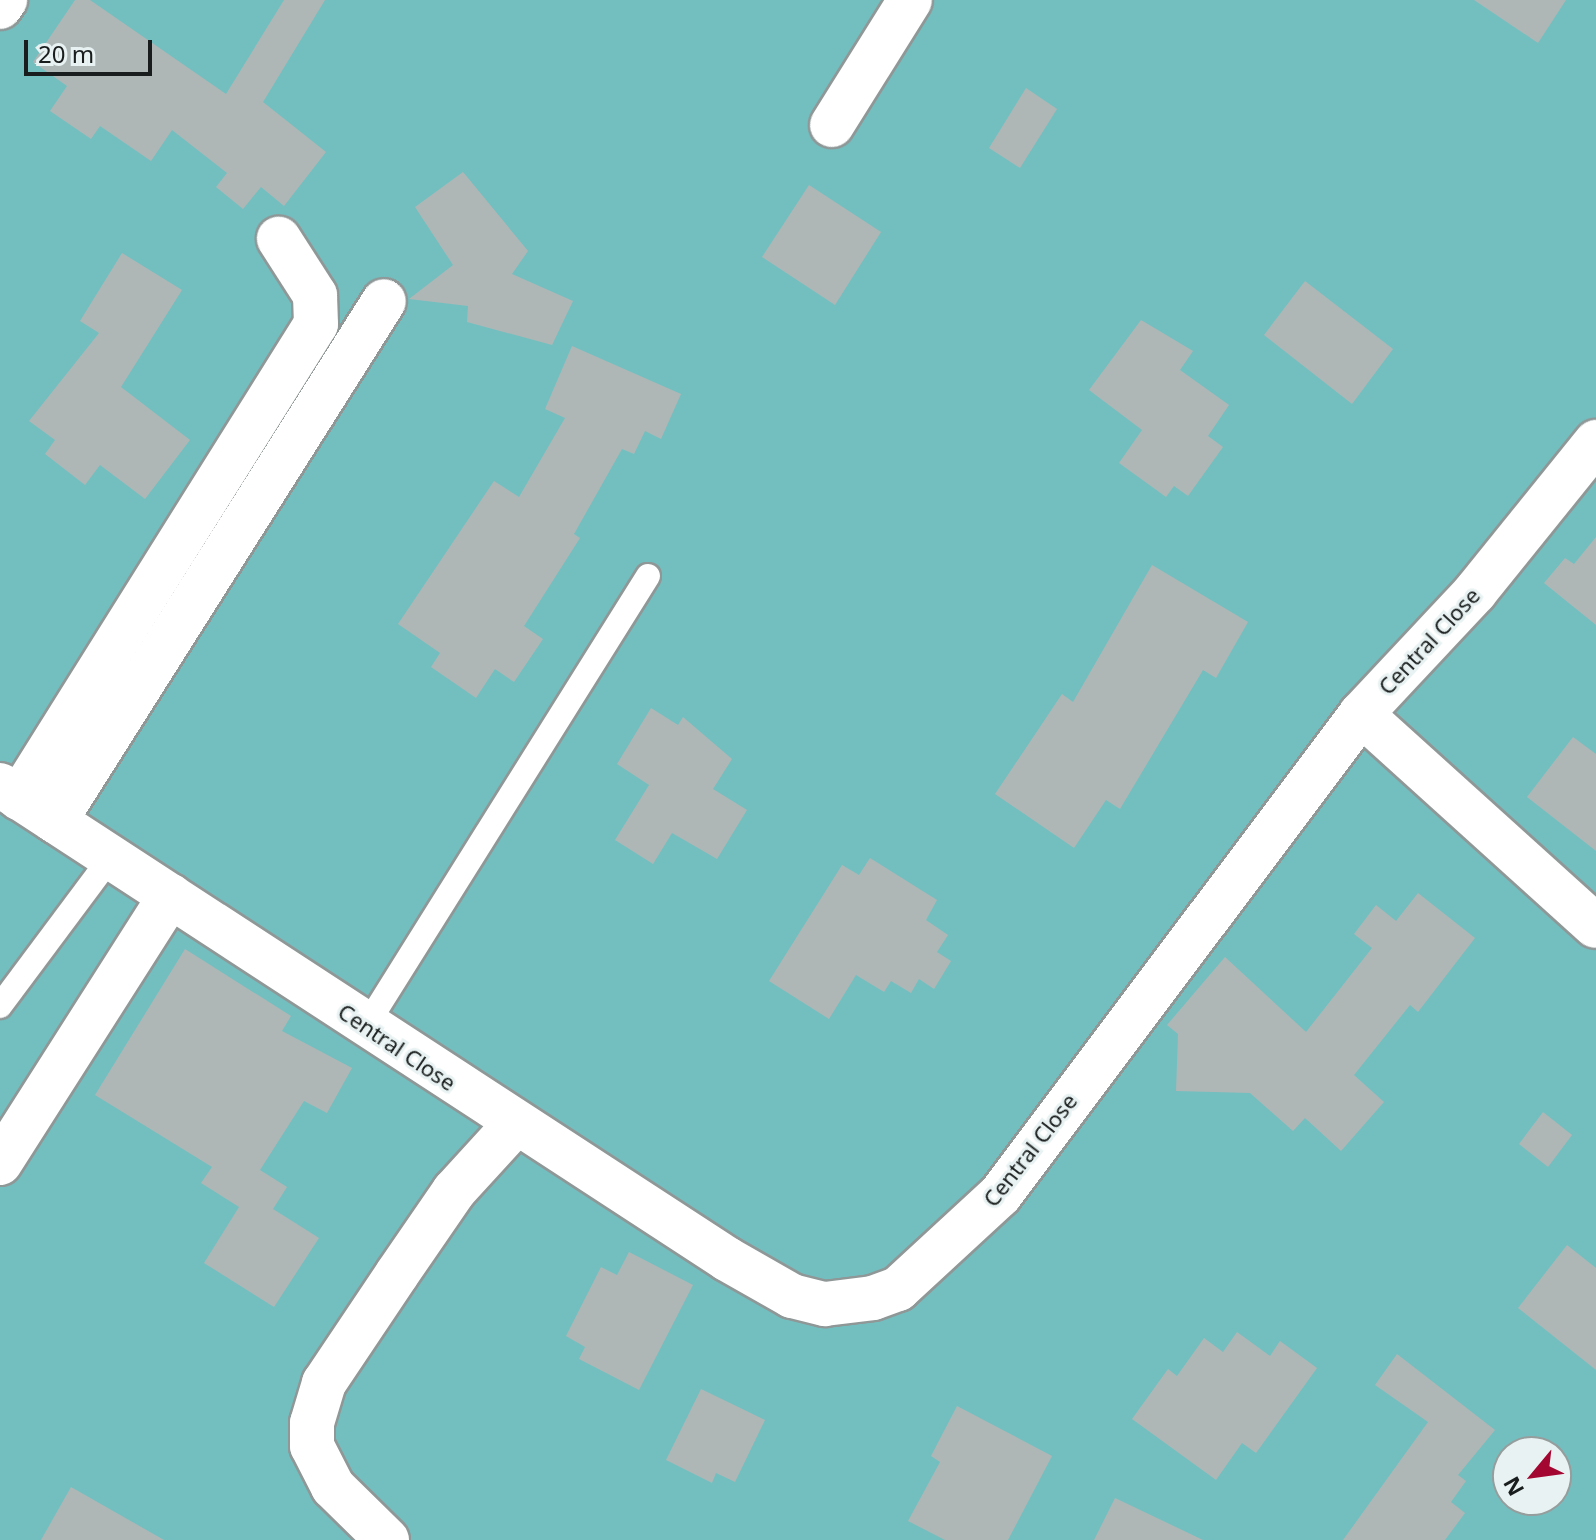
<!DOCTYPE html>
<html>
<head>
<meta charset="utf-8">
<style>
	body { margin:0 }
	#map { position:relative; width:1596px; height:1540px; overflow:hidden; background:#dce5e5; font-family:"Noto Sans",sans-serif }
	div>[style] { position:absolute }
	.green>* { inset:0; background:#73bfc0 }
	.building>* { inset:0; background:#aeb7b6 }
	.roads { filter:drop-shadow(2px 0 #8f9797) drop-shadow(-2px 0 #8f9797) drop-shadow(0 2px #8f9797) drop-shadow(0 -2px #8f9797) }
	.lane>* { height:24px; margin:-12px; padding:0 12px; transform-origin:12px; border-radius:12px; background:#fff }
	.street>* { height:44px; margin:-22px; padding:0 22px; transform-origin:22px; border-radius:22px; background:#fff }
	span { translate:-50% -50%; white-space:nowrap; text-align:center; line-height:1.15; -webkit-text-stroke:6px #e9f2f2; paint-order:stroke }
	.street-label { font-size:22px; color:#191d1d }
	.north { position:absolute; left:1492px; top:1436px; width:80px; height:80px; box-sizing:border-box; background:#e9f2f2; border:2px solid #969d9d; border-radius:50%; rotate:241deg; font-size:22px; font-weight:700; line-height:32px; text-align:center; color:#191d1d }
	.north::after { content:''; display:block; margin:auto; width:28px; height:36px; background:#a40632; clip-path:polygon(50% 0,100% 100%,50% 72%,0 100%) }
	.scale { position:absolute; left:24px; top:40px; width:128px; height:36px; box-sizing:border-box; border:4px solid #191d1d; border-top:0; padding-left:10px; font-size:24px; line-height:28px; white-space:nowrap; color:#191d1d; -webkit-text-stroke:6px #e9f2f2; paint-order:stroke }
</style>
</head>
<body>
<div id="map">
	<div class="green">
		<div style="clip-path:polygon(evenodd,0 0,1596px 0,1596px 1540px,0 1540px,0 0,1508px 1452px,1556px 1452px,1556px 1500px,1508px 1500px,1508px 1452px)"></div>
	</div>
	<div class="building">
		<div style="clip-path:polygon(75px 0,90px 0,226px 94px,284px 0,325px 0,263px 102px,326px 152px,284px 206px,261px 187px,243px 209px,216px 187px,227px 173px,172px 130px,151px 161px,100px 126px,91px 139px,50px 111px,67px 86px,33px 62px)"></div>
		<div style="clip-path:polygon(1474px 0,1566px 0,1538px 43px)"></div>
		<div style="clip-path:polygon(1026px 88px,1057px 109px,1020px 168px,989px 148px)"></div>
		<div style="clip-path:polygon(463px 172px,528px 251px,512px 274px,573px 301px,552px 345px,467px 322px,468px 306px,409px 299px,453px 265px,415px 207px)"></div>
		<div style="clip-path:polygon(809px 185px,881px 232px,835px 305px,762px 257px)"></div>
		<div style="clip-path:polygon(122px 253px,182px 290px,121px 387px,190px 440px,145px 499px,100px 465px,85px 485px,45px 454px,55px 440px,29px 421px,99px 333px,80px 321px)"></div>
		<div style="clip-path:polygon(1305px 281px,1393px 349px,1352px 404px,1264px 335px)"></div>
		<div style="clip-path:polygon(1141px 320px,1193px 351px,1180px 370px,1229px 405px,1208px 436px,1223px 447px,1188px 496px,1174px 486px,1166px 497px,1119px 463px,1142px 430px,1089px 390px)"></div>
		<div style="clip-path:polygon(572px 346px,681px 394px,661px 439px,645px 431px,634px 454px,622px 449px,574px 534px,580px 538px,524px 626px,543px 639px,514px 682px,495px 669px,476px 698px,431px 667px,440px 653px,398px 624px,494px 481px,519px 497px,565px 418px,545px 409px)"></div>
		<div style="clip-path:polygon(1596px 537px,1596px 625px,1544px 583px,1565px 558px,1574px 564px)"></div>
		<div style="clip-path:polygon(1152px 565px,1248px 622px,1216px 678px,1203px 670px,1120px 809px,1106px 800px,1074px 848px,995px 794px,1062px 694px,1073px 702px)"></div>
		<div style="clip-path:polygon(651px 708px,678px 725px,683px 717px,732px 759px,713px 789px,747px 810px,717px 859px,672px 833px,653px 864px,615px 840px,649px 785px,617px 764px)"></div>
		<div style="clip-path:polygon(1573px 737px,1596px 754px,1596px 851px,1527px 797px)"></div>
		<div style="clip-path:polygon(870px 858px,937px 900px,926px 920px,948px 935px,937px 952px,951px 961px,934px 989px,919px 979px,911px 993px,891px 981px,884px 992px,856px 975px,829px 1019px,769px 981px,842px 865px,859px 875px)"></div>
		<div style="clip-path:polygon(1418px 893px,1475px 938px,1418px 1012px,1410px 1005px,1354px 1075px,1384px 1102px,1341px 1151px,1305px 1118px,1293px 1131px,1250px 1093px,1176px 1091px,1178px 1034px,1167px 1025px,1225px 957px,1306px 1032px,1372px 948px,1354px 934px,1376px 905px,1396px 921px)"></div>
		<div style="clip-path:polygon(185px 949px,291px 1016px,282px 1031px,352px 1068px,327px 1113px,304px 1101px,260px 1170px,287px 1187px,273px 1209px,319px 1238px,274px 1307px,204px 1263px,239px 1207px,201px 1183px,212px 1167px,95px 1095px)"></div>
		<div style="clip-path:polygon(1543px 1112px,1572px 1135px,1548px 1167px,1519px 1144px)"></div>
		<div style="clip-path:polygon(1567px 1245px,1596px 1268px,1596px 1370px,1518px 1308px)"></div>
		<div style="clip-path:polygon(629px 1252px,693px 1285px,639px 1390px,579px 1359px,585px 1347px,566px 1336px,601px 1267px,617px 1275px)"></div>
		<div style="clip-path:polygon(1237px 1332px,1270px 1356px,1280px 1341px,1317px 1368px,1256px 1453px,1242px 1443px,1216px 1480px,1132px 1419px,1168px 1369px,1177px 1376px,1204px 1338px,1223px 1352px)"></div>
		<div style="clip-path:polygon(1397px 1354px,1495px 1430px,1458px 1475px,1466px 1481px,1451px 1502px,1465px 1513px,1445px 1540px,1343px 1540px,1428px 1422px,1375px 1385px)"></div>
		<div style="clip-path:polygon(701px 1389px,765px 1420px,735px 1482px,716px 1473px,712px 1483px,666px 1460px)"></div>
		<div style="clip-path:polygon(957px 1406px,1052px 1456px,1008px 1540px,945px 1540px,908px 1521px,940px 1462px,931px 1456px)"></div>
		<div style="clip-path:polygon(71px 1487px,164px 1540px,41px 1540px)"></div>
		<div style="clip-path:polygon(1115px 1498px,1203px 1540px,1094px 1540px)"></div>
	</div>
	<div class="roads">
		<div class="lane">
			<div style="left:0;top:1006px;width:186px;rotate:-53.3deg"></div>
			<div style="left:366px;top:1026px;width:531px;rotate:-57.93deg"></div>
		</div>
		<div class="street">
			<div style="left:0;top:7px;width:9px;rotate:-54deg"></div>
			<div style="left:832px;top:125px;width:147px;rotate:-58deg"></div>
			<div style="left:1361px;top:714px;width:316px;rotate:42.1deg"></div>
			<div style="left:0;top:785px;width:868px;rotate:33.1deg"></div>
			<div style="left:727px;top:1259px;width:75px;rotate:29.6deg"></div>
			<div style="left:792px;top:1296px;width:34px;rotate:14deg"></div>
			<div style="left:825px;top:1304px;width:48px;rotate:-7.1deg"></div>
			<div style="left:873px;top:1298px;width:27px;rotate:-20deg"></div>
			<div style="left:898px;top:1289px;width:139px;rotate:-42.7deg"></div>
			<div style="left:1000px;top:1195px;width:601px;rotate:-53.11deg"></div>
			<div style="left:1361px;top:714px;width:167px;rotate:-46.9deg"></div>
			<div style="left:1475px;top:592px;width:193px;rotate:-51.1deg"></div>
			<div style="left:19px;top:798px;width:559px;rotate:-57.93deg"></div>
			<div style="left:316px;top:324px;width:29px;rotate:-92deg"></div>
			<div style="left:315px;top:295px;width:67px;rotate:-122.7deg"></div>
			<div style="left:55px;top:821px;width:615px;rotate:-57.68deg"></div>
			<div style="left:0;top:1163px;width:317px;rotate:-57.5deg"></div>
			<div style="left:387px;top:1540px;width:76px;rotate:-135.5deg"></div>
			<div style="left:333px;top:1487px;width:46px;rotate:-117.1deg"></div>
			<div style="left:312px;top:1446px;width:23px;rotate:-90deg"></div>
			<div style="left:312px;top:1423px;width:42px;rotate:-73.3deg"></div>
			<div style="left:324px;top:1383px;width:131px;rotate:-56.2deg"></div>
			<div style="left:397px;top:1274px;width:101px;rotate:-55.5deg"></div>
			<div style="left:454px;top:1191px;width:92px;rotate:-47.6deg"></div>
		</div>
	</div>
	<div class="street-label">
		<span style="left:1429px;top:641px;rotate:-47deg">Central Close</span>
		<span style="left:397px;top:1047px;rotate:34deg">Central Close</span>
		<span style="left:1030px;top:1150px;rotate:-52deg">Central Close</span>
	</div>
	<div class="north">N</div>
	<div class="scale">20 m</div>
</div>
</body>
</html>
